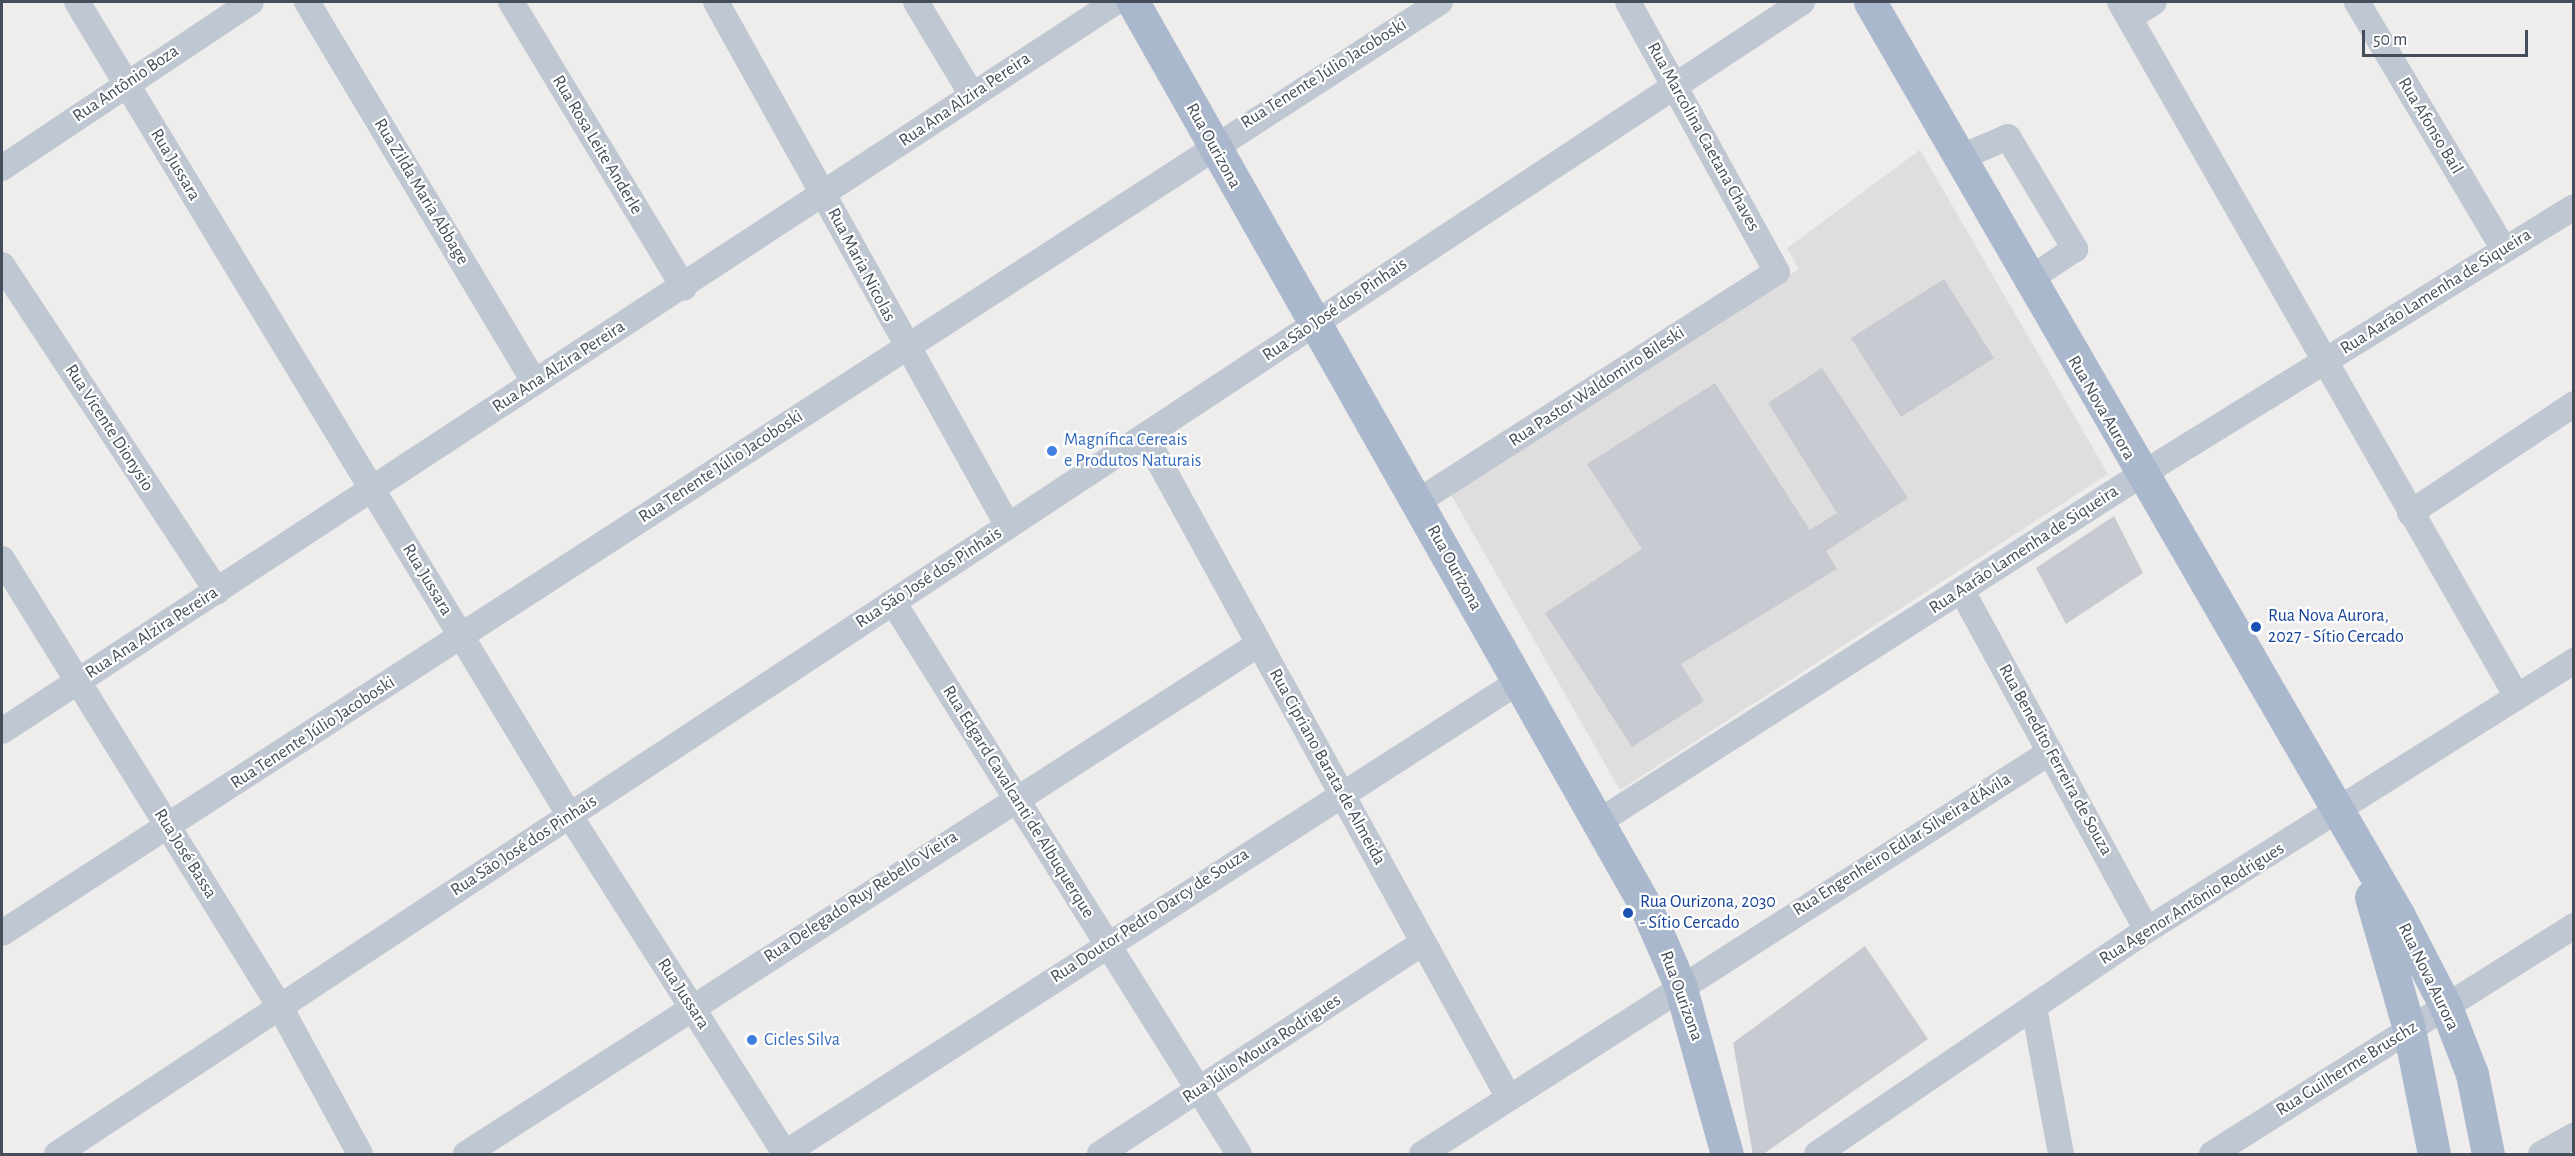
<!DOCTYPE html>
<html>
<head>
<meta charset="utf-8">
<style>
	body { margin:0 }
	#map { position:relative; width:2575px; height:1156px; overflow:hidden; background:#efecec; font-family:"Alegreya Sans",sans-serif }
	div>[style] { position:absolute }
	.education>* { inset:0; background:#e0ddde }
	.building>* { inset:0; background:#c8cad2 }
	.minor>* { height:26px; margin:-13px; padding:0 13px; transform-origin:13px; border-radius:13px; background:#bfc7d2 }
	.major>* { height:33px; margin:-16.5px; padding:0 16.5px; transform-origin:16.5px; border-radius:16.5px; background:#aab8cd }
	.dots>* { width:16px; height:16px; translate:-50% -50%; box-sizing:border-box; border:3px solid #fff; border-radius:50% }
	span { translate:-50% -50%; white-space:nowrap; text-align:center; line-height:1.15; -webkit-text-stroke:4.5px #fff; paint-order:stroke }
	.street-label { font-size:18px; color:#444d5a }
	.shop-label { font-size:18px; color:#366cbe }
	.left { translate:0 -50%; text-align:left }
	.transit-label { font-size:18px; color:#164399 }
	.frame { position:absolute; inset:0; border:3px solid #444d5a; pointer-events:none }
	.scale { position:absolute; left:2362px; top:30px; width:166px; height:27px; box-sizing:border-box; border:3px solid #444d5a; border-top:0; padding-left:8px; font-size:18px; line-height:21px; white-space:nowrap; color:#444d5a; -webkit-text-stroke:4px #fff; paint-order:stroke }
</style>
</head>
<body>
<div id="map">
	<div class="education">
		<div style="clip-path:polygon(1920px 150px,2108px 474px,1620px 790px,1450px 493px,1799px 269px,1787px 248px)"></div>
	</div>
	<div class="building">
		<div style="clip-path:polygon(1944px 279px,1994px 358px,1901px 417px,1851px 338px)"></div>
		<div style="clip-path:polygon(1822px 368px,1908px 498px,1826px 551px,1837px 569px,1681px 664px,1704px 701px,1632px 747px,1545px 613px,1642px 549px,1587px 464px,1715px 383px,1810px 530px,1837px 513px,1768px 403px)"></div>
		<div style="clip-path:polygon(2114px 516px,2143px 573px,2066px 624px,2036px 568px)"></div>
		<div style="clip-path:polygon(1865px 946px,1928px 1039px,1762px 1155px,1753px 1155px,1733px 1043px)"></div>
	</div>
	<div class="minor">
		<div style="left:77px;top:2px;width:952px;rotate:58.8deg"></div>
		<div style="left:570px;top:816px;width:401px;rotate:57.5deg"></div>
		<div style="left:307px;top:2px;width:443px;rotate:59.1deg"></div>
		<div style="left:511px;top:2px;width:334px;rotate:58.8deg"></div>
		<div style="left:716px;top:2px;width:600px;rotate:60.87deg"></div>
		<div style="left:916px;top:2px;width:109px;rotate:58.9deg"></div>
		<div style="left:2120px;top:2px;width:800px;rotate:60.26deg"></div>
		<div style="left:2357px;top:2px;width:288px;rotate:59.3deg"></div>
		<div style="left:2130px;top:17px;width:28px;rotate:-32deg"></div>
		<div style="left:1959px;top:158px;width:53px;rotate:-23.2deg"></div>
		<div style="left:2008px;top:137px;width:131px;rotate:59.1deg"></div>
		<div style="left:2075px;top:249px;width:56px;rotate:146.6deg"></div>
		<div style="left:2px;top:168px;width:299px;rotate:-33.7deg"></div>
		<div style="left:2px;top:265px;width:391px;rotate:56.6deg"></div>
		<div style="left:1145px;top:436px;width:755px;rotate:61.2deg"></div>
		<div style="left:1417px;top:502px;width:427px;rotate:-32.6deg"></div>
		<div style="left:1777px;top:272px;width:308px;rotate:-118.9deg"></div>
		<div style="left:2410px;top:513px;width:197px;rotate:-33.6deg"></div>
		<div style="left:2px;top:559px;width:527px;rotate:58.18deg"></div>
		<div style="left:280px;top:1007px;width:167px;rotate:61.4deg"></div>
		<div style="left:1962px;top:591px;width:386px;rotate:61.4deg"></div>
		<div style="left:893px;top:602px;width:651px;rotate:57.92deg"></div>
		<div style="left:2px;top:731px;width:1330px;rotate:-33.22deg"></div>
		<div style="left:1600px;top:821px;width:640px;rotate:-32.62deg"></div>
		<div style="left:2139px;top:476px;width:511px;rotate:-31.73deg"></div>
		<div style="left:2px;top:933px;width:1713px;rotate:-32.92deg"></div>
		<div style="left:2034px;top:1007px;width:149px;rotate:79.6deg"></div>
		<div style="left:57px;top:1154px;width:2091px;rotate:-33.43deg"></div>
		<div style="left:466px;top:1154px;width:943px;rotate:-32.75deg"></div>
		<div style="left:784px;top:1154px;width:873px;rotate:-32.74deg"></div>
		<div style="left:1100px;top:1154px;width:386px;rotate:-33.2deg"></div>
		<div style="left:1422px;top:1154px;width:746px;rotate:-32.62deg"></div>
		<div style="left:1817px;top:1154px;width:399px;rotate:-34.2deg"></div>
		<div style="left:2147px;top:930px;width:505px;rotate:-32.21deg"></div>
		<div style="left:2212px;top:1154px;width:428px;rotate:-32.2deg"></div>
		<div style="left:2541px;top:1154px;width:38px;rotate:-29deg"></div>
	</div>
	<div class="major">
		<div style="left:1133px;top:2px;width:1038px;rotate:60.45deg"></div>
		<div style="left:1645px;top:905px;width:87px;rotate:66.4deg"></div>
		<div style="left:1680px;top:985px;width:175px;rotate:74.5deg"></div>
		<div style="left:1870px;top:2px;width:1054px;rotate:59.93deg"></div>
		<div style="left:2398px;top:914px;width:105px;rotate:62.7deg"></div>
		<div style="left:2446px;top:1007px;width:72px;rotate:68.8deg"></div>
		<div style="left:2472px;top:1074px;width:82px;rotate:78.7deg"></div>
		<div style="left:2371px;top:897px;width:137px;rotate:73.9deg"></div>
		<div style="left:2409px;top:1029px;width:127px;rotate:78.7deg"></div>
	</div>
	<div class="dots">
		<div style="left:1052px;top:451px;background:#3f7fe0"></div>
		<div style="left:2256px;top:627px;background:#1a4fb4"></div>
		<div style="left:1628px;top:913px;background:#1a4fb4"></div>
		<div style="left:752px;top:1040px;background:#3f7fe0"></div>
	</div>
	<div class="street-label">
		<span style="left:1324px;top:74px;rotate:-32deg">Rua Tenente Júlio Jacoboski</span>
		<span style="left:126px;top:84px;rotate:-34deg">Rua Antônio Boza</span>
		<span style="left:965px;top:100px;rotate:-34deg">Rua Ana Alzira Pereira</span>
		<span style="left:2430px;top:126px;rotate:59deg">Rua Afonso Bail</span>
		<span style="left:1703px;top:137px;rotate:61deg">Rua Marcolina Caetana Chaves</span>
		<span style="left:597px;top:145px;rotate:59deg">Rua Rosa Leite Anderle</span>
		<span style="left:1213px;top:146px;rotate:61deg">Rua Ourizona</span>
		<span style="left:175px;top:165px;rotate:59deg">Rua Jussara</span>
		<span style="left:421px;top:192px;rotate:59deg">Rua Zilda Maria Abbage</span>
		<span style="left:861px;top:265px;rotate:62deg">Rua Maria Nicolas</span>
		<span style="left:2436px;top:292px;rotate:-32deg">Rua Aarão Lamenha de Siqueira</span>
		<span style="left:1335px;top:310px;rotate:-34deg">Rua São José dos Pinhais</span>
		<span style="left:559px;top:367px;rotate:-33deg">Rua Ana Alzira Pereira</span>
		<span style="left:1597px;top:387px;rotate:-33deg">Rua Pastor Waldomiro Bileski</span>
		<span style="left:2101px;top:408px;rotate:60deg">Rua Nova Aurora</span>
		<span style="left:109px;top:428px;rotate:57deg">Rua Vicente Dionysio</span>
		<span style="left:721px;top:467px;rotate:-33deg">Rua Tenente Júlio Jacoboski</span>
		<span style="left:2024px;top:550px;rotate:-33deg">Rua Aarão Lamenha de Siqueira</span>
		<span style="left:1454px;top:568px;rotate:61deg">Rua Ourizona</span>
		<span style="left:929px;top:578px;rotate:-33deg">Rua São José dos Pinhais</span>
		<span style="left:427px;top:580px;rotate:59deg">Rua Jussara</span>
		<span style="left:152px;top:633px;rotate:-33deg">Rua Ana Alzira Pereira</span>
		<span style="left:313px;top:733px;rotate:-33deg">Rua Tenente Júlio Jacoboski</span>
		<span style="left:2055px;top:760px;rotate:61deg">Rua Benedito Ferreira de Souza</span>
		<span style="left:1327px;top:767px;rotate:61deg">Rua Cipriano Barata de Almeida</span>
		<span style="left:1018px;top:802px;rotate:58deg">Rua Edgard Cavalcanti de Albuquerque</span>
		<span style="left:1902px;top:845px;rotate:-32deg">Rua Engenheiro Edlar Silveira d'Ávila</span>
		<span style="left:524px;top:846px;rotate:-33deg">Rua São José dos Pinhais</span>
		<span style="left:185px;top:854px;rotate:58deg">Rua José Bassa</span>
		<span style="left:861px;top:897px;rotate:-33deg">Rua Delegado Ruy Rebello Vieira</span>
		<span style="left:2192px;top:904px;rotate:-32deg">Rua Agenor Antônio Rodrigues</span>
		<span style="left:1150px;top:916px;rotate:-33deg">Rua Doutor Pedro Darcy de Souza</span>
		<span style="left:2428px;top:977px;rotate:64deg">Rua Nova Aurora</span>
		<span style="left:683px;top:994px;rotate:57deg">Rua Jussara</span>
		<span style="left:1681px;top:996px;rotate:70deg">Rua Ourizona</span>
		<span style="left:1262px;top:1049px;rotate:-33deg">Rua Júlio Moura Rodrigues</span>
		<span style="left:2347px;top:1069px;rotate:-32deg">Rua Guilherme Bruschz</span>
	</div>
	<div class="shop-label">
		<span class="left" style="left:1064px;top:451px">Magnífica Cereais<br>e Produtos Naturais</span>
		<span class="left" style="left:764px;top:1040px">Cicles Silva</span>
	</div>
	<div class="transit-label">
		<span class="left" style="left:2268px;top:627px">Rua Nova Aurora,<br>2027 - Sítio Cercado</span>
		<span class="left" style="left:1640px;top:913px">Rua Ourizona, 2030<br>- Sítio Cercado</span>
	</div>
	<div class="frame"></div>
	<div class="scale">50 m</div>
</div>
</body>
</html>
